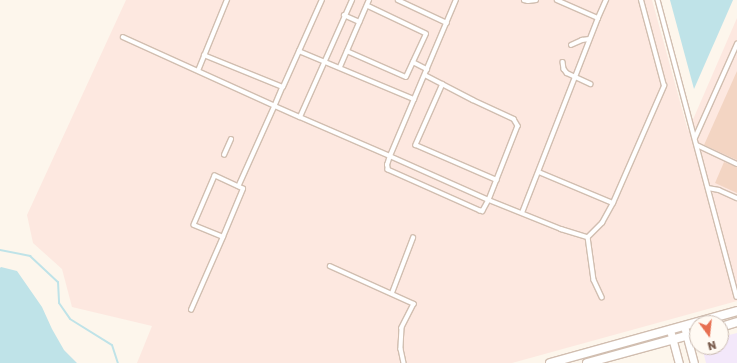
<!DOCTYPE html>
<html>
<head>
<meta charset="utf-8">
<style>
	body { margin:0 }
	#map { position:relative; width:737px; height:363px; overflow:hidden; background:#fdf6ec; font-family:"Golos Text",sans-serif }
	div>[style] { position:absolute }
	.commercial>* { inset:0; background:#fde8e0 }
	.education>* { inset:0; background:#f3e8fa }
	.water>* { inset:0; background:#bfe3e8 }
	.stream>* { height:2px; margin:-1px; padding:0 1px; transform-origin:1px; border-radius:1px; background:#bfe3e8 }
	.building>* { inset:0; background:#f3d5c3 }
	.roads { filter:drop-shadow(1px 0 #d1beb0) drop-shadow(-1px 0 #d1beb0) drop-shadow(0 1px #d1beb0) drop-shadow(0 -1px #d1beb0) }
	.service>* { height:3.5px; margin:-1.75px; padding:0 1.75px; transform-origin:1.75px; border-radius:1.75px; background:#fff }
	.minor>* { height:7px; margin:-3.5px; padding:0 3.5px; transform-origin:3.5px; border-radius:3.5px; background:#fff }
	.tertiary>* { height:8px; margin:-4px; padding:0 4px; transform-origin:4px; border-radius:4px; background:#fff }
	span { translate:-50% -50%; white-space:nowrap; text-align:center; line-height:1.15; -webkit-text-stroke:3px #fffaf3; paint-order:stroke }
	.north { position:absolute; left:689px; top:315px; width:40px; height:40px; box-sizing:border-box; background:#fffaf3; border:1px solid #cabbb1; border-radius:50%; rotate:165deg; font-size:11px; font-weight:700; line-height:16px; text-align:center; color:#7a5c4d }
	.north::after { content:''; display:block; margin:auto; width:14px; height:18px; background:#e76f51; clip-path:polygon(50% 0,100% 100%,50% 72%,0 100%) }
</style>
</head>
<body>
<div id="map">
	<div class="commercial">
		<div style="clip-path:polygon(126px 0,652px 0,688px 131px,737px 18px,737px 301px,512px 363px,137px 363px,152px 326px,72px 307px,62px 269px,33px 243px,27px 215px)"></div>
	</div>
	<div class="education">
		<div style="clip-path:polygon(737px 333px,737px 363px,706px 363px,702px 347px,721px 347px,721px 337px)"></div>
	</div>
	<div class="water">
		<div style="clip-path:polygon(670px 0,733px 0,694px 89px)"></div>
		<div style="clip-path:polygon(1px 267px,17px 271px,42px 307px,52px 329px,64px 350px,77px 363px,0 363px,0 268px)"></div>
	</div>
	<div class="stream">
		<div style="left:0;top:250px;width:31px;rotate:11deg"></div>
		<div style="left:30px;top:256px;width:38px;rotate:43deg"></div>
		<div style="left:58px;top:282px;width:21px;rotate:87deg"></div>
		<div style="left:59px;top:303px;width:19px;rotate:55deg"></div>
		<div style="left:70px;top:319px;width:49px;rotate:31.8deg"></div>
		<div style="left:112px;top:345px;width:19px;rotate:72deg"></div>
	</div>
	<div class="building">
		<div style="clip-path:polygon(737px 71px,737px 160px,704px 145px)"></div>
		<div style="clip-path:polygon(724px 162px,737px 167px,737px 193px,715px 183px)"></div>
	</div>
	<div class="roads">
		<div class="service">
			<div style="left:398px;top:0;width:54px;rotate:25.1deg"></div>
			<div style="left:524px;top:0;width:4px;rotate:14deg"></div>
			<div style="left:528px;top:1px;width:8px;rotate:-7deg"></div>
			<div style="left:557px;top:0;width:45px;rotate:23.7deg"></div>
			<div style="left:598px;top:18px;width:20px;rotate:-66deg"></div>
			<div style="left:658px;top:0;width:307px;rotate:75.1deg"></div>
			<div style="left:344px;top:15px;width:17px;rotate:24deg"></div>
			<div style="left:123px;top:37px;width:167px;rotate:24.4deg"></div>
			<div style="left:275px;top:106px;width:88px;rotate:114.2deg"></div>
			<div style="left:571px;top:45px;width:12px;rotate:-24deg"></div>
			<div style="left:582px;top:40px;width:7px;rotate:-8deg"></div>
			<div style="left:299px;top:51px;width:125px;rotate:22.7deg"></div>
			<div style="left:347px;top:51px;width:64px;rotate:23.8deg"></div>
			<div style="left:406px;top:77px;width:47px;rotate:-65.1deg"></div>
			<div style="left:426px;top:34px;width:65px;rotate:-154.6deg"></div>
			<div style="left:204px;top:55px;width:85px;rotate:22.1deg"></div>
			<div style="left:283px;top:87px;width:21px;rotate:113deg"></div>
			<div style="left:275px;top:106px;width:27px;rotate:24deg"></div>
			<div style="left:300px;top:117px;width:98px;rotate:23.4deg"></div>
			<div style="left:390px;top:156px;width:108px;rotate:24deg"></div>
			<div style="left:489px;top:200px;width:13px;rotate:119deg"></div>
			<div style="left:483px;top:211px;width:3px;rotate:180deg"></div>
			<div style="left:480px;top:211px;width:101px;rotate:-156deg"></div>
			<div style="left:388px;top:170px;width:5px;rotate:-101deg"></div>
			<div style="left:387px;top:165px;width:9px;rotate:-72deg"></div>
			<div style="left:390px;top:156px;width:169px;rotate:-67.1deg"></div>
			<div style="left:413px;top:62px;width:16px;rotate:27deg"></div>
			<div style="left:563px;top:62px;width:7px;rotate:82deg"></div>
			<div style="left:564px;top:69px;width:5px;rotate:53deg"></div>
			<div style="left:567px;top:73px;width:26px;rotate:25deg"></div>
			<div style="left:340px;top:67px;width:73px;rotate:-66.6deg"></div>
			<div style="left:198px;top:71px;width:77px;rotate:-67.8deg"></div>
			<div style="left:425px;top:75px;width:54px;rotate:27.5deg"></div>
			<div style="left:473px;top:100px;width:45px;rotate:24.9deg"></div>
			<div style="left:514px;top:119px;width:8px;rotate:60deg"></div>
			<div style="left:518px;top:126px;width:79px;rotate:111.4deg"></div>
			<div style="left:489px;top:200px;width:78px;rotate:21.9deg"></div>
			<div style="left:561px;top:229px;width:28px;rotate:17deg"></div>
			<div style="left:588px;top:237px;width:43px;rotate:82.1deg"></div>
			<div style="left:594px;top:280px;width:19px;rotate:65deg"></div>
			<div style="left:443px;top:84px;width:67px;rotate:113.9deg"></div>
			<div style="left:416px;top:145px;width:88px;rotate:23.4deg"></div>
			<div style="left:283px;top:87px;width:95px;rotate:-65.9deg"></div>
			<div style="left:300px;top:117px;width:128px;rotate:-66deg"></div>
			<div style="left:695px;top:138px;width:103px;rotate:-65.9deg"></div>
			<div style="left:697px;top:145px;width:44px;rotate:25.4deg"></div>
			<div style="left:224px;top:155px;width:17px;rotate:-66deg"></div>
			<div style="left:539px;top:172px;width:80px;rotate:22.7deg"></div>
			<div style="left:708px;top:188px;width:11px;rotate:10deg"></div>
			<div style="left:719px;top:190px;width:20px;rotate:24deg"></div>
			<div style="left:522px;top:213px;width:209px;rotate:-68.7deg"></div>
			<div style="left:588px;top:237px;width:20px;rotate:-45deg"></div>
			<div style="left:602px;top:223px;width:23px;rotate:-61deg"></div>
			<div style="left:613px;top:203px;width:128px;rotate:-66.4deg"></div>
			<div style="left:664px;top:86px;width:89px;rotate:-105deg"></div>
			<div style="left:330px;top:266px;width:92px;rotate:24.3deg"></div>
			<div style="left:414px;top:304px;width:27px;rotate:117deg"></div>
			<div style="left:402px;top:328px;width:21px;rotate:93deg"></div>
			<div style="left:401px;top:349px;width:14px;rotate:78deg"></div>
			<div style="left:392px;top:293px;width:59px;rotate:-69.1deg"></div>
			<div style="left:191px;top:310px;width:80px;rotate:-66.3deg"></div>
			<div style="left:223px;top:237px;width:52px;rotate:-67.4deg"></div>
			<div style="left:243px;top:189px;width:31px;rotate:-155deg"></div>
			<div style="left:215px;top:176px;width:53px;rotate:113.2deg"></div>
			<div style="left:194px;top:225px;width:31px;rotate:22deg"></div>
		</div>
		<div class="minor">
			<div style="left:684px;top:326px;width:38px;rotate:75deg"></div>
			<div style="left:670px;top:330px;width:34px;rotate:75deg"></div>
		</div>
		<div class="tertiary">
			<div style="left:721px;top:327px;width:17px;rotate:-17deg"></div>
			<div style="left:550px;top:363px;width:194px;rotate:-15.5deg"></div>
			<div style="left:587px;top:363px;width:114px;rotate:-15.3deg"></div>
		</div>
	</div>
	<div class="north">N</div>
</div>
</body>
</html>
